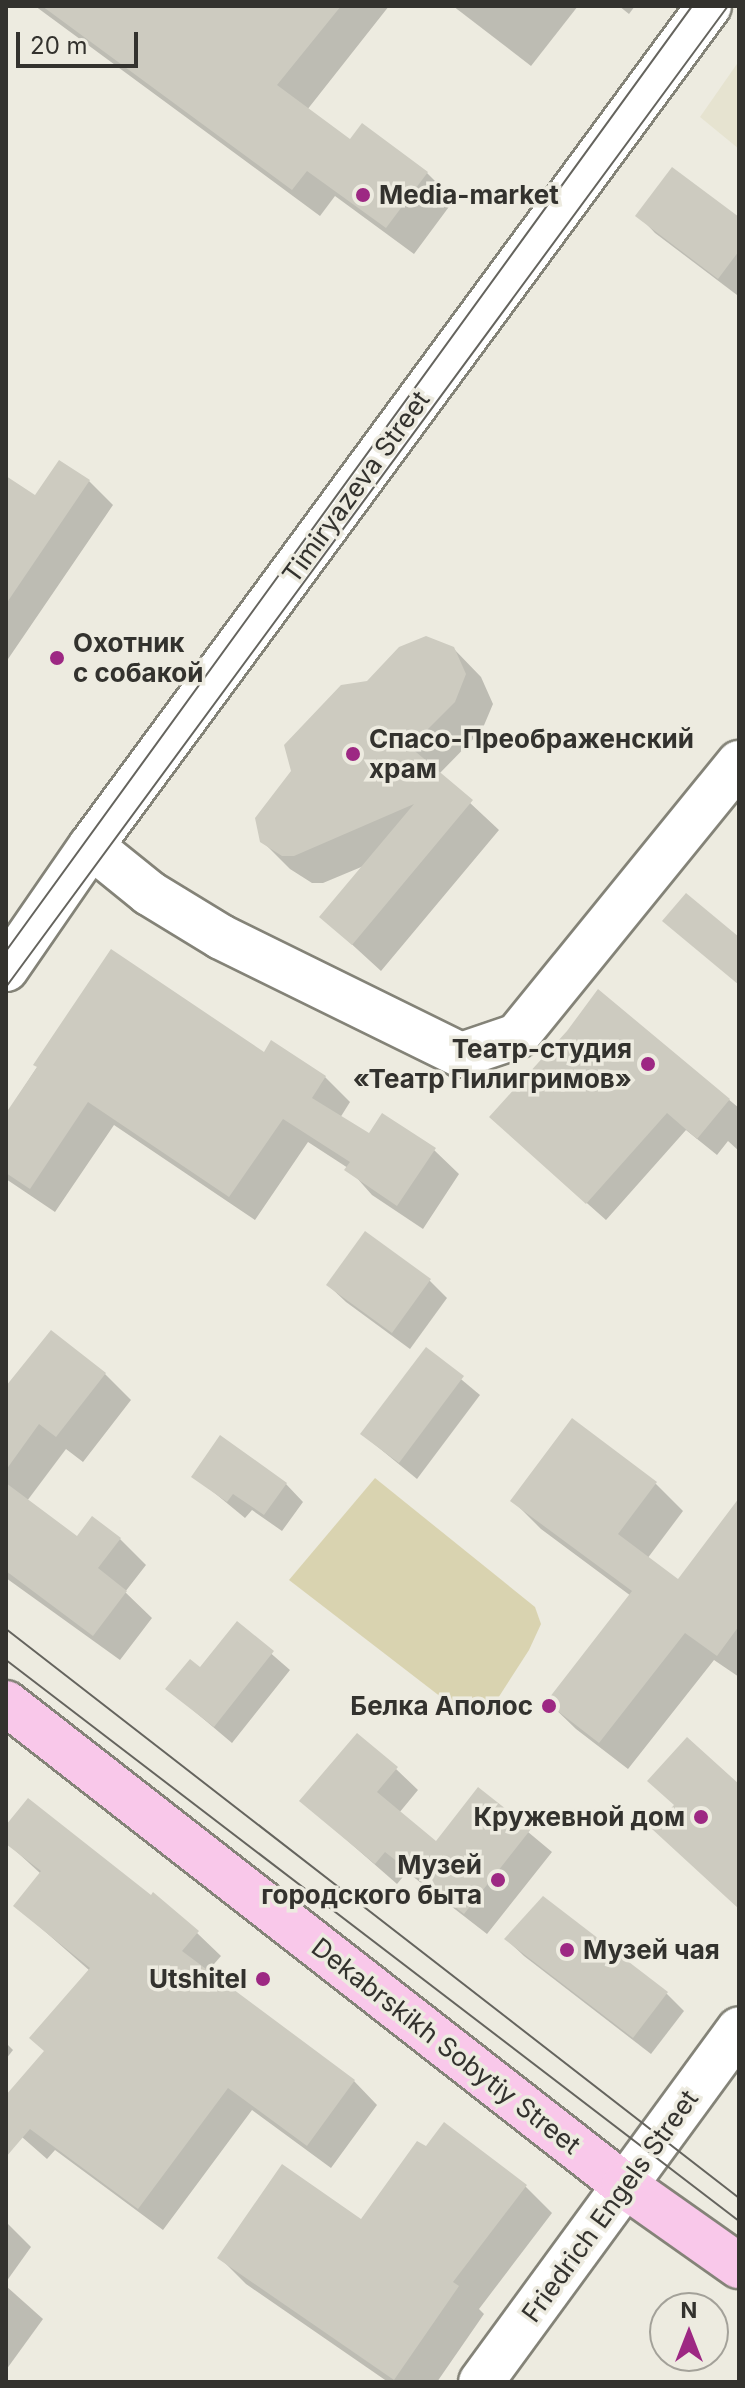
<!DOCTYPE html>
<html>
<head>
<meta charset="utf-8">
<style>
	body { margin:0 }
	#map { position:relative; width:745px; height:2388px; overflow:hidden; background:#edebe0; font-family:Inter,sans-serif }
	div>[style] { position:absolute }
	.built>* { inset:0; background:#e6e3d0 }
	.green>* { inset:0; background:#d9d3b0 }
	.shadow>* { inset:0; background:#0003 }
	.building>* { inset:0; background:#cdcbc0 }
	.roads { filter:drop-shadow(2px 0 #848378) drop-shadow(-2px 0 #848378) drop-shadow(0 2px #848378) drop-shadow(0 -2px #848378) }
	.minor>* { height:44px; margin:-22px; padding:0 22px; transform-origin:22px; border-radius:22px; background:#fff }
	.major>* { height:44px; margin:-22px; padding:0 22px; transform-origin:22px; border-radius:22px; background:#f9c8ea }
	.tram>* { height:2px; margin:-1px; padding:0 1px; transform-origin:1px; border-radius:1px; background:#65645e }
	.dots>* { width:22px; height:22px; translate:-50% -50%; box-sizing:border-box; border:4px solid #edebe0; border-radius:50% }
	span { translate:-50% -50%; white-space:nowrap; text-align:center; line-height:1.15; -webkit-text-stroke:7px #edebe0; paint-order:stroke }
	.poi-label { font-size:26px; color:#33322e; font-weight:700 }
	.left { translate:0 -50%; text-align:left }
	.right { translate:-100% -50%; text-align:right }
	.street-label { font-size:26px; color:#33322e }
	.frame { position:absolute; inset:0; border:8px solid #33322e; pointer-events:none }
	.north { position:absolute; left:649px; top:2292px; width:80px; height:80px; box-sizing:border-box; background:#edebe0; border:2px solid #a3a199; border-radius:50%; rotate:0deg; font-size:22px; font-weight:700; line-height:32px; text-align:center; color:#33322e }
	.north::after { content:''; display:block; margin:auto; width:28px; height:36px; background:#9d2883; clip-path:polygon(50% 0,100% 100%,50% 72%,0 100%) }
	.scale { position:absolute; left:16px; top:32px; width:122px; height:36px; box-sizing:border-box; border:4px solid #33322e; border-top:0; padding-left:10px; font-size:24px; line-height:28px; white-space:nowrap; color:#33322e; -webkit-text-stroke:6px #edebe0; paint-order:stroke }
</style>
</head>
<body>
<div id="map">
	<div class="built">
		<div style="clip-path:polygon(739px 61px,739px 149px,700px 117px)"></div>
	</div>
	<div class="green">
		<div style="clip-path:polygon(375px 1478px,535px 1607px,541px 1624px,529px 1650px,491px 1709px,463px 1714px,289px 1580px)"></div>
	</div>
	<div class="shadow">
		<div style="clip-path:polygon(35px 6px,389px 6px,307px 110px,351px 142px,427px 173px,454px 200px,414px 254px,335px 196px,320px 216px)"></div>
		<div style="clip-path:polygon(453px 6px,578px 6px,531px 66px)"></div>
		<div style="clip-path:polygon(619px 6px,635px 6px,629px 14px)"></div>
		<div style="clip-path:polygon(638px 215px,739px 220px,737px 295px,655px 233px)"></div>
		<div style="clip-path:polygon(6px 478px,35px 498px,89px 481px,113px 505px,6px 662px)"></div>
		<div style="clip-path:polygon(453px 648px,481px 677px,493px 704px,482px 730px,439px 774px,499px 830px,381px 971px,322px 917px,366px 865px,323px 883px,312px 883px,290px 869px,262px 841px,368px 683px)"></div>
		<div style="clip-path:polygon(112px 952px,265px 1055px,325px 1077px,350px 1102px,340px 1118px,369px 1136px,434px 1150px,459px 1174px,423px 1229px,372px 1195px,348px 1168px,308px 1142px,255px 1220px,114px 1125px,55px 1212px,6px 1179px,6px 1115px)"></div>
		<div style="clip-path:polygon(599px 992px,739px 1108px,739px 1151px,728px 1141px,717px 1155px,686px 1130px,606px 1220px,510px 1135px,568px 1032px)"></div>
		<div style="clip-path:polygon(429px 1280px,447px 1298px,410px 1349px,346px 1302px,328px 1285px)"></div>
		<div style="clip-path:polygon(51px 1332px,105px 1374px,131px 1400px,83px 1462px,66px 1449px,27px 1501px,77px 1539px,120px 1539px,146px 1565px,125px 1592px,152px 1618px,120px 1660px,6px 1578px,6px 1390px)"></div>
		<div style="clip-path:polygon(426px 1350px,480px 1395px,417px 1479px,362px 1434px)"></div>
		<div style="clip-path:polygon(194px 1476px,286px 1484px,303px 1502px,282px 1531px,252px 1510px,245px 1518px)"></div>
		<div style="clip-path:polygon(656px 1484px,683px 1511px,647px 1559px,678px 1582px,739px 1521px,739px 1677px,714px 1660px,628px 1769px,576px 1729px,548px 1702px,631px 1596px,541px 1529px,513px 1501px)"></div>
		<div style="clip-path:polygon(237px 1624px,290px 1670px,232px 1743px,168px 1689px,200px 1670px)"></div>
		<div style="clip-path:polygon(396px 1769px,418px 1790px,399px 1813px,437px 1844px,478px 1790px,552px 1852px,487px 1934px,407px 1872px,397px 1884px,302px 1801px)"></div>
		<div style="clip-path:polygon(6px 1829px,197px 1933px,221px 1956px,207px 1972px,354px 2081px,377px 2105px,331px 2168px,252px 2110px,163px 2230px,55px 2150px,47px 2159px,6px 2123px,6px 2099px,45px 2052px,90px 1971px,16px 1906px,41px 1874px,6px 1842px)"></div>
		<div style="clip-path:polygon(506px 1939px,667px 1994px,684px 2011px,651px 2054px,524px 1956px)"></div>
		<div style="clip-path:polygon(6px 2043px,13px 2050px,6px 2059px)"></div>
		<div style="clip-path:polygon(525px 2186px,552px 2213px,479px 2309px,484px 2314px,437px 2382px,388px 2382px,246px 2284px,220px 2258px,362px 2221px)"></div>
		<div style="clip-path:polygon(6px 2222px,31px 2247px,6px 2282px)"></div>
		<div style="clip-path:polygon(6px 2286px,43px 2319px,6px 2370px)"></div>
	</div>
	<div class="building">
		<div style="clip-path:polygon(42px 6px,341px 6px,277px 85px,350px 139px,362px 123px,428px 172px,386px 228px,307px 171px,292px 190px)"></div>
		<div style="clip-path:polygon(672px 167px,739px 217px,739px 251px,718px 279px,635px 216px)"></div>
		<div style="clip-path:polygon(59px 460px,90px 480px,6px 604px,6px 476px,35px 495px)"></div>
		<div style="clip-path:polygon(426px 636px,454px 647px,466px 674px,455px 702px,410px 747px,473px 800px,352px 945px,319px 917px,414px 804px,294px 856px,282px 856px,260px 842px,255px 818px,291px 771px,284px 745px,341px 685px,367px 681px,399px 647px)"></div>
		<div style="clip-path:polygon(686px 893px,739px 937px,739px 985px,662px 921px)"></div>
		<div style="clip-path:polygon(111px 949px,264px 1052px,271px 1040px,326px 1076px,312px 1098px,369px 1133px,382px 1113px,436px 1148px,397px 1206px,344px 1170px,350px 1162px,283px 1119px,229px 1197px,88px 1102px,30px 1189px,6px 1173px,6px 1113px,37px 1067px,33px 1065px)"></div>
		<div style="clip-path:polygon(598px 989px,730px 1099px,697px 1139px,667px 1113px,586px 1204px,489px 1117px,567px 1031px)"></div>
		<div style="clip-path:polygon(365px 1231px,431px 1279px,392px 1333px,326px 1285px)"></div>
		<div style="clip-path:polygon(51px 1330px,106px 1373px,56px 1437px,39px 1424px,6px 1470px,6px 1386px)"></div>
		<div style="clip-path:polygon(426px 1347px,464px 1376px,399px 1463px,360px 1434px)"></div>
		<div style="clip-path:polygon(572px 1418px,657px 1482px,618px 1534px,678px 1579px,739px 1498px,739px 1626px,717px 1656px,685px 1633px,599px 1743px,546px 1702px,632px 1591px,510px 1501px)"></div>
		<div style="clip-path:polygon(220px 1435px,287px 1483px,264px 1515px,233px 1494px,227px 1502px,191px 1477px)"></div>
		<div style="clip-path:polygon(6px 1483px,77px 1536px,92px 1516px,121px 1538px,98px 1568px,127px 1591px,93px 1636px,6px 1571px)"></div>
		<div style="clip-path:polygon(237px 1621px,274px 1651px,214px 1727px,165px 1689px,190px 1659px,200px 1667px)"></div>
		<div style="clip-path:polygon(357px 1733px,398px 1767px,377px 1792px,436px 1841px,478px 1787px,531px 1829px,464px 1914px,385px 1852px,375px 1864px,299px 1801px)"></div>
		<div style="clip-path:polygon(687px 1737px,739px 1784px,739px 1909px,652px 1829px,674px 1805px,647px 1781px)"></div>
		<div style="clip-path:polygon(28px 1798px,151px 1895px,153px 1892px,199px 1931px,182px 1951px,355px 2080px,307px 2146px,228px 2088px,138px 2209px,30px 2129px,6px 2157px,6px 2095px,44px 2051px,29px 2038px,90px 1968px,13px 1906px,41px 1871px,6px 1844px,6px 1825px)"></div>
		<div style="clip-path:polygon(543px 1896px,668px 1992px,633px 2038px,504px 1939px)"></div>
		<div style="clip-path:polygon(444px 2122px,527px 2185px,453px 2282px,459px 2286px,394px 2380px,217px 2258px,282px 2164px,361px 2219px,417px 2141px,426px 2146px)"></div>
	</div>
	<div class="roads">
		<div class="minor">
			<div style="left:91px;top:846px;width:75px;rotate:39deg"></div>
			<div style="left:149px;top:893px;width:84px;rotate:31.4deg"></div>
			<div style="left:221px;top:937px;width:267px;rotate:26.2deg"></div>
			<div style="left:461px;top:1055px;width:59px;rotate:-18.7deg"></div>
			<div style="left:517px;top:1036px;width:352px;rotate:-50.9deg"></div>
			<div style="left:6px;top:969px;width:150px;rotate:-55.4deg"></div>
			<div style="left:91px;top:846px;width:1043px;rotate:-53.66deg"></div>
			<div style="left:481px;top:2382px;width:437px;rotate:-53.8deg"></div>
		</div>
		<div class="major">
			<div style="left:6px;top:1703px;width:784px;rotate:37.95deg"></div>
			<div style="left:624px;top:2185px;width:141px;rotate:35.2deg"></div>
		</div>
	</div>
	<div class="tram">
		<div style="left:6px;top:951px;width:1168px;rotate:-54.02deg"></div>
		<div style="left:6px;top:987px;width:1218px;rotate:-53.65deg"></div>
		<div style="left:6px;top:1629px;width:928px;rotate:37.82deg"></div>
		<div style="left:6px;top:1660px;width:923px;rotate:37.43deg"></div>
	</div>
	<div class="dots">
		<div style="left:363px;top:195px;background:#9d2883"></div>
		<div style="left:57px;top:658px;background:#9d2883"></div>
		<div style="left:353px;top:754px;background:#9d2883"></div>
		<div style="left:648px;top:1064px;background:#9d2883"></div>
		<div style="left:549px;top:1706px;background:#9d2883"></div>
		<div style="left:701px;top:1817px;background:#9d2883"></div>
		<div style="left:498px;top:1880px;background:#9d2883"></div>
		<div style="left:567px;top:1950px;background:#9d2883"></div>
		<div style="left:263px;top:1979px;background:#9d2883"></div>
	</div>
	<div class="poi-label">
		<span class="left" style="left:379px;top:195px">Media-market</span>
		<span class="left" style="left:73px;top:658px">Охотник<br>с собакой</span>
		<span class="left" style="left:369px;top:754px">Спасо-Преображенский<br>храм</span>
		<span class="right" style="left:632px;top:1064px">Театр-студия<br>«Театр Пилигримов»</span>
		<span class="right" style="left:533px;top:1706px">Белка Аполос</span>
		<span class="right" style="left:685px;top:1817px">Кружевной дом</span>
		<span class="right" style="left:482px;top:1880px">Музей<br>городского быта</span>
		<span class="left" style="left:583px;top:1950px">Музей чая</span>
		<span class="right" style="left:247px;top:1979px">Utshitel</span>
	</div>
	<div class="street-label">
		<span style="left:356px;top:487px;rotate:-54deg">Timiryazeva Street</span>
		<span style="left:446px;top:2046px;rotate:38deg">Dekabrskikh Sobytiy Street</span>
		<span style="left:610px;top:2206px;rotate:-54deg">Friedrich Engels Street</span>
	</div>
	<div class="frame"></div>
	<div class="north">N</div>
	<div class="scale">20 m</div>
</div>
</body>
</html>
